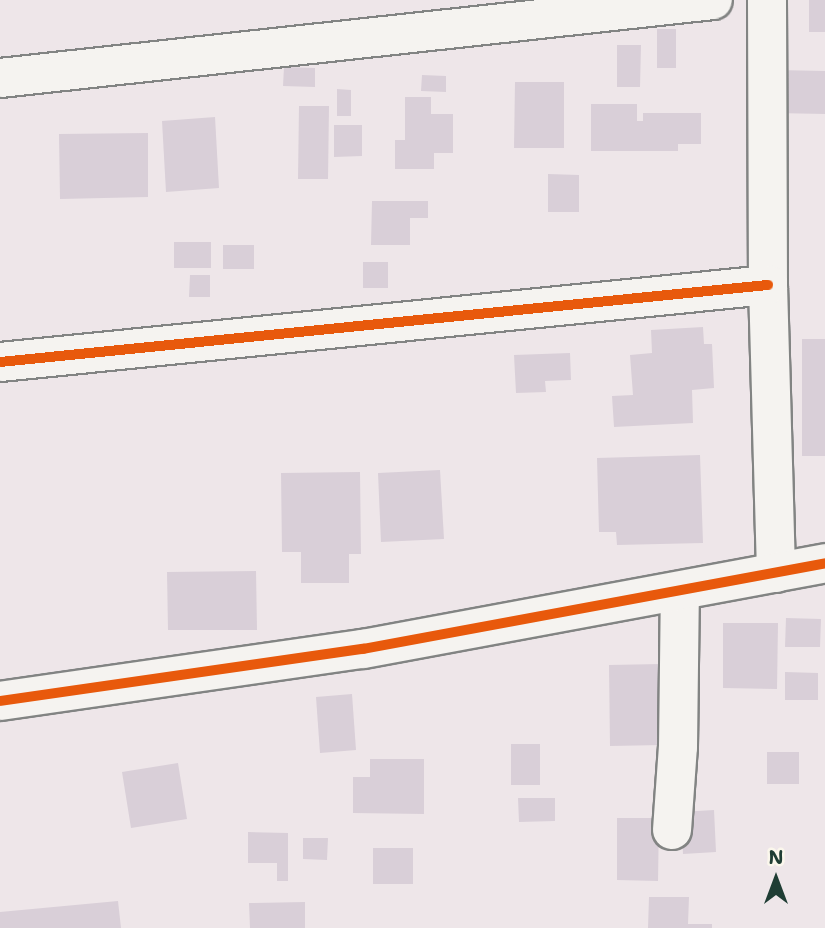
<!DOCTYPE html>
<html>
<head>
<meta charset="utf-8">
<style>
	body { margin:0 }
	#map { position:relative; width:825px; height:928px; overflow:hidden; background:#eee6e9; font-family:"Shantell Sans",sans-serif }
	div>[style] { position:absolute }
	.building>* { inset:0; background:#d9cfd8 }
	.roads { filter:drop-shadow(2px 0 #828483) drop-shadow(-2px 0 #828483) drop-shadow(0 2px #828483) drop-shadow(0 -2px #828483) }
	.street>* { height:38px; margin:-19px; padding:0 19px; transform-origin:19px; border-radius:19px; background:#f5f3f0 }
	.secondary>* { height:38px; margin:-19px; padding:0 19px; transform-origin:19px; border-radius:19px; background:#f5f3f0 }
	.cycleway>* { height:10px; margin:-5px; padding:0 5px; transform-origin:5px; border-radius:5px; background:#e8590c }
	span { translate:-50% -50%; white-space:nowrap; text-align:center; line-height:1.15; -webkit-text-stroke:6px #fbf7ec; paint-order:stroke }
	.north { position:absolute; left:741px; top:844px; width:70px; height:70px; -webkit-text-stroke:5px #fbf7ec; paint-order:stroke; rotate:0deg; font-size:19px; font-weight:700; line-height:28px; text-align:center; color:#1f3d34 }
	.north::after { content:''; display:block; margin:auto; width:24px; height:32px; background:#1f3d34; clip-path:polygon(50% 0,100% 100%,50% 72%,0 100%) }
</style>
</head>
<body>
<div id="map">
	<div class="building">
		<div style="clip-path:polygon(809px 0,825px 0,825px 32px,809px 32px)"></div>
		<div style="clip-path:polygon(657px 29px,676px 29px,676px 68px,657px 68px)"></div>
		<div style="clip-path:polygon(617px 45px,641px 45px,640px 87px,617px 87px)"></div>
		<div style="clip-path:polygon(284px 67px,315px 68px,315px 87px,283px 86px)"></div>
		<div style="clip-path:polygon(776px 70px,825px 71px,825px 114px,775px 113px)"></div>
		<div style="clip-path:polygon(422px 75px,446px 76px,446px 92px,421px 91px)"></div>
		<div style="clip-path:polygon(515px 82px,564px 82px,564px 148px,514px 148px)"></div>
		<div style="clip-path:polygon(337px 89px,351px 90px,351px 116px,337px 116px)"></div>
		<div style="clip-path:polygon(405px 97px,431px 97px,431px 114px,453px 114px,453px 153px,434px 153px,434px 169px,395px 169px,395px 140px,405px 140px)"></div>
		<div style="clip-path:polygon(591px 104px,637px 104px,637px 121px,643px 121px,643px 113px,701px 113px,701px 144px,678px 144px,678px 151px,591px 151px)"></div>
		<div style="clip-path:polygon(299px 106px,329px 106px,328px 179px,298px 179px)"></div>
		<div style="clip-path:polygon(215px 117px,219px 188px,166px 192px,162px 121px)"></div>
		<div style="clip-path:polygon(334px 125px,362px 125px,362px 156px,334px 157px)"></div>
		<div style="clip-path:polygon(148px 133px,148px 197px,60px 199px,59px 134px)"></div>
		<div style="clip-path:polygon(548px 174px,579px 175px,579px 212px,548px 212px)"></div>
		<div style="clip-path:polygon(372px 201px,428px 201px,428px 218px,410px 218px,410px 245px,371px 245px)"></div>
		<div style="clip-path:polygon(174px 242px,211px 242px,211px 268px,174px 268px)"></div>
		<div style="clip-path:polygon(223px 245px,254px 245px,254px 269px,223px 269px)"></div>
		<div style="clip-path:polygon(363px 262px,388px 262px,388px 288px,363px 288px)"></div>
		<div style="clip-path:polygon(190px 275px,210px 275px,210px 297px,189px 297px)"></div>
		<div style="clip-path:polygon(703px 327px,704px 344px,712px 344px,714px 388px,692px 390px,693px 423px,614px 427px,612px 396px,633px 395px,630px 355px,652px 353px,651px 330px)"></div>
		<div style="clip-path:polygon(802px 339px,825px 339px,825px 456px,802px 456px)"></div>
		<div style="clip-path:polygon(570px 353px,571px 380px,545px 381px,546px 392px,516px 393px,514px 355px)"></div>
		<div style="clip-path:polygon(700px 455px,703px 543px,617px 545px,616px 532px,599px 532px,597px 458px)"></div>
		<div style="clip-path:polygon(440px 470px,444px 539px,381px 542px,378px 473px)"></div>
		<div style="clip-path:polygon(360px 472px,361px 554px,349px 554px,349px 583px,301px 583px,301px 552px,282px 552px,281px 473px)"></div>
		<div style="clip-path:polygon(256px 571px,257px 630px,168px 630px,167px 572px)"></div>
		<div style="clip-path:polygon(786px 618px,821px 619px,820px 647px,785px 647px)"></div>
		<div style="clip-path:polygon(723px 623px,778px 623px,777px 689px,723px 688px)"></div>
		<div style="clip-path:polygon(661px 664px,662px 745px,610px 746px,609px 665px)"></div>
		<div style="clip-path:polygon(785px 672px,818px 673px,818px 700px,785px 700px)"></div>
		<div style="clip-path:polygon(352px 694px,356px 750px,320px 753px,316px 697px)"></div>
		<div style="clip-path:polygon(511px 744px,540px 744px,540px 785px,511px 785px)"></div>
		<div style="clip-path:polygon(767px 752px,799px 752px,799px 784px,767px 784px)"></div>
		<div style="clip-path:polygon(370px 759px,424px 759px,424px 814px,353px 813px,353px 777px,370px 777px)"></div>
		<div style="clip-path:polygon(178px 763px,187px 819px,131px 828px,122px 772px)"></div>
		<div style="clip-path:polygon(518px 798px,555px 798px,555px 821px,519px 822px)"></div>
		<div style="clip-path:polygon(714px 810px,716px 852px,683px 854px,681px 812px)"></div>
		<div style="clip-path:polygon(617px 818px,659px 818px,658px 881px,617px 880px)"></div>
		<div style="clip-path:polygon(248px 832px,288px 833px,288px 881px,277px 881px,277px 863px,248px 863px)"></div>
		<div style="clip-path:polygon(303px 838px,328px 838px,327px 860px,303px 859px)"></div>
		<div style="clip-path:polygon(373px 848px,413px 848px,413px 884px,373px 884px)"></div>
		<div style="clip-path:polygon(649px 897px,689px 897px,688px 924px,712px 924px,712px 928px,648px 928px)"></div>
		<div style="clip-path:polygon(118px 901px,121px 928px,0 928px,0 912px)"></div>
		<div style="clip-path:polygon(305px 902px,305px 928px,250px 928px,249px 903px)"></div>
	</div>
	<div class="roads">
		<div class="street">
			<div style="left:767px;top:0;width:285px;rotate:89.8deg"></div>
			<div style="left:768px;top:285px;width:288px;rotate:88.4deg"></div>
			<div style="left:0;top:78px;width:717px;rotate:-6.24deg"></div>
			<div style="left:0;top:362px;width:772px;rotate:-5.73deg"></div>
			<div style="left:672px;top:830px;width:83px;rotate:-85.9deg"></div>
			<div style="left:678px;top:747px;width:155px;rotate:-89.3deg"></div>
		</div>
		<div class="secondary">
			<div style="left:0;top:701px;width:367px;rotate:-8.2deg"></div>
			<div style="left:363px;top:649px;width:470px;rotate:-10.5deg"></div>
		</div>
	</div>
	<div class="cycleway">
		<div style="left:0;top:362px;width:772px;rotate:-5.73deg"></div>
		<div style="left:0;top:701px;width:367px;rotate:-8.2deg"></div>
		<div style="left:363px;top:649px;width:470px;rotate:-10.5deg"></div>
	</div>
	<div class="north">N</div>
</div>
</body>
</html>
